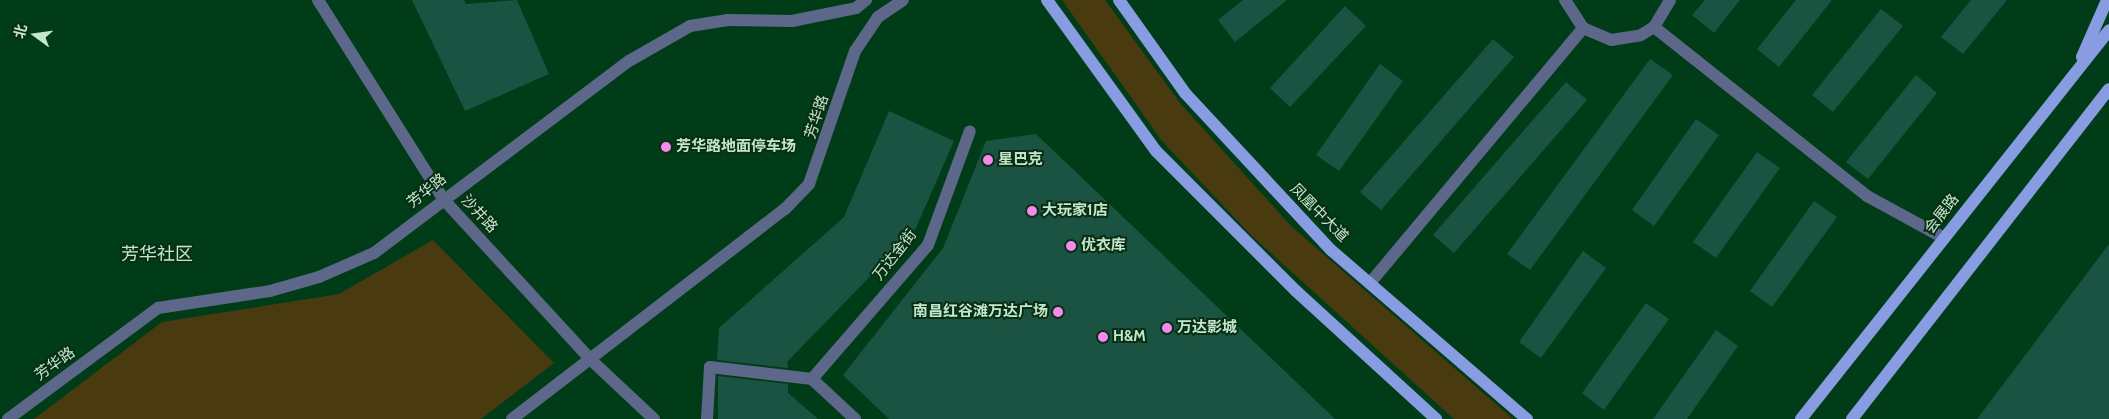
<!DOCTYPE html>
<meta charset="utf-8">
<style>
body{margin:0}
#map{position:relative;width:2109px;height:419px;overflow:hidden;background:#003c18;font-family:Cabin,"Noto Sans SC",sans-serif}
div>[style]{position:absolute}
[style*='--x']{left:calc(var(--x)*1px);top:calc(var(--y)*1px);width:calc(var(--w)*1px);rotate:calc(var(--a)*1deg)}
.green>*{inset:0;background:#493b0f}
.building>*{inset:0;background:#1b5343}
.minor>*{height:12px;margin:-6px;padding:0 6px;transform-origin:6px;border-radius:6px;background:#5c6789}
.major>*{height:12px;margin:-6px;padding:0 6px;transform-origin:6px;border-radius:6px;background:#879ce1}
.dots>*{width:14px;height:14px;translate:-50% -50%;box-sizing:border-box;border:2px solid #082f15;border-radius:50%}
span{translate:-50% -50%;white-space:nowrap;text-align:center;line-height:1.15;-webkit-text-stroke:4px #082f15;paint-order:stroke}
.street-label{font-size:15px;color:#c4e7cb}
.poi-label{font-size:15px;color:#c4e7cb;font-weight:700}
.left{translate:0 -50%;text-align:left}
.right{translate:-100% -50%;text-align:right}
.quarter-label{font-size:18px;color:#c4e7cb}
.north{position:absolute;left:10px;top:10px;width:50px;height:50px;-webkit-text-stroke:4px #082f15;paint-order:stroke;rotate:284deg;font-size:14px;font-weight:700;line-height:20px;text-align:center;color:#c4e7cb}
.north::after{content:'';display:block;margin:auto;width:18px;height:22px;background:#c4e7cb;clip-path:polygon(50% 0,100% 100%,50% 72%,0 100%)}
</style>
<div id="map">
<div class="green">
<div style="clip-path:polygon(1062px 0,1105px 0,1180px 103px,1291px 226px,1513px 419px,1454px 419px,1251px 235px,1162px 141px)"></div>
<div style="clip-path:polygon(433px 240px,554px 363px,481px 419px,34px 419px,162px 322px,339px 294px)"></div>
</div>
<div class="building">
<div style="clip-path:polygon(412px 0,464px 0,466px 4px,517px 0,549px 74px,465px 111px)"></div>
<div style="clip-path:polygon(1243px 0,1287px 0,1235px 42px,1218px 20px)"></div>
<div style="clip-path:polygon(1705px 0,1740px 0,1714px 33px,1692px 15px)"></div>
<div style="clip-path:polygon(1796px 0,1832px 0,1779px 67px,1757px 49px)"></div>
<div style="clip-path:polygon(1971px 0,2007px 0,1963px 54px,1941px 37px)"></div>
<div style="clip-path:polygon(1345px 6px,1366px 26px,1290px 107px,1270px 88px)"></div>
<div style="clip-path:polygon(1881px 9px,1903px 26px,1833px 112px,1812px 95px)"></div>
<div style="clip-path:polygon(1493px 39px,1514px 57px,1381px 210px,1360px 192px)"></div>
<div style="clip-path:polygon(1650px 59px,1673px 75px,1530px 270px,1507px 254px)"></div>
<div style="clip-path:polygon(1380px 64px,1403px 81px,1339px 171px,1316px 155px)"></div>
<div style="clip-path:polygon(1916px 75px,1937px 93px,1868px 179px,1846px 162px)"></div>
<div style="clip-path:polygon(1566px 82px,1587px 100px,1454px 253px,1433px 235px)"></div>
<div style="clip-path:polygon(889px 111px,954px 141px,915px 230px,787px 362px,788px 368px,717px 360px,719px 328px,844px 217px)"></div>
<div style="clip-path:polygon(1696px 119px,1719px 135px,1654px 226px,1632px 210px)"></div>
<div style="clip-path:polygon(1036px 134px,1335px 419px,889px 419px,843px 375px,943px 248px,986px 141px)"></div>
<div style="clip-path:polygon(1757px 152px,1780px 168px,1716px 258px,1693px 242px)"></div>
<div style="clip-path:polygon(1814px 201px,1837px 217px,1772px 307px,1750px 291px)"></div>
<div style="clip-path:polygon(2109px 244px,2109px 419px,1977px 419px)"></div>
<div style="clip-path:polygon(1583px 251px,1606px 268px,1541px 358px,1519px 342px)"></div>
<div style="clip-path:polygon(1646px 303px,1669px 319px,1604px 410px,1582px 393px)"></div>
<div style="clip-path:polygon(1716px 330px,1738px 346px,1687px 419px,1653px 419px)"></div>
<div style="clip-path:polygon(718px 376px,788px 384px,788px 393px,818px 419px,718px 419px)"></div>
</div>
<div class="minor">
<div style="--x:318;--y:0;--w:236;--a:57.8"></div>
<div style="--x:444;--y:200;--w:216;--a:47.4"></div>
<div style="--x:590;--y:359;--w:88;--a:43.2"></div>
<div style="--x:1565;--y:0;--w:33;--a:57"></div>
<div style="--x:1583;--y:28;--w:30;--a:23"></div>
<div style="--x:1611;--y:40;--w:30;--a:-9"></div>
<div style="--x:1641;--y:35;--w:15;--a:-32"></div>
<div style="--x:1654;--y:27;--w:31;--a:-59"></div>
<div style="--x:1654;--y:27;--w:272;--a:38.4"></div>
<div style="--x:1867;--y:196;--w:88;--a:28.6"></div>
<div style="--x:1370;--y:283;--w:332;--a:-50.1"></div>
<div style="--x:812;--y:379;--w:177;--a:-49.1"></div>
<div style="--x:928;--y:245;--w:121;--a:-69.8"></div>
<div style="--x:8;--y:419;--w:187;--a:-36.5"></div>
<div style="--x:158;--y:308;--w:113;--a:-8.6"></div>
<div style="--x:270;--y:291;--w:51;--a:-15.9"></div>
<div style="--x:319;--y:277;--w:60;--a:-23.6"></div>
<div style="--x:374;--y:253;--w:319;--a:-37"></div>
<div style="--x:629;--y:61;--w:70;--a:-29.8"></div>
<div style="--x:690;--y:26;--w:37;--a:-9"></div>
<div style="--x:727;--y:20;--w:65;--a:0.9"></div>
<div style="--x:792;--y:21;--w:65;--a:-11.5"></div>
<div style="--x:856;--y:8;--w:13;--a:-39"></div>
<div style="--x:512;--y:419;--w:344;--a:-37.6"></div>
<div style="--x:785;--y:209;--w:35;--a:-46"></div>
<div style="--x:809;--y:184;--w:141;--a:-70.9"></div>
<div style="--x:855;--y:51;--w:41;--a:-55.9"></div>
<div style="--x:878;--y:17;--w:30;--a:-34"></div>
<div style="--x:707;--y:419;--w:52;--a:-86.7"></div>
<div style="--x:710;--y:367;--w:103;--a:6.7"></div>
<div style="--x:812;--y:379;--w:59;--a:42.9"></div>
</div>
<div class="major">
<div style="--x:1047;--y:0;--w:186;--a:54.2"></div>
<div style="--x:1156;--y:151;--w:198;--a:45"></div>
<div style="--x:1296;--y:291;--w:190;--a:42.4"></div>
<div style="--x:1119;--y:0;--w:114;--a:54.6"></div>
<div style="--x:1185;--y:93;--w:214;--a:47.1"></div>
<div style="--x:1331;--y:250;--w:259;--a:40.8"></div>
<div style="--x:2082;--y:57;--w:62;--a:-66.3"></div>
<div style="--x:1801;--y:419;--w:496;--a:-51.6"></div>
<div style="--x:1852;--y:419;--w:418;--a:-52.1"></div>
</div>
<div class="dots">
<div style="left:666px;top:147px;background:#f788ec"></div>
<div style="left:988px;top:160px;background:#f788ec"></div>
<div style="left:1032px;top:211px;background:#f788ec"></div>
<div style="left:1071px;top:246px;background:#f788ec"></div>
<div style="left:1058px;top:312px;background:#f788ec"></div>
<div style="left:1167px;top:328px;background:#f788ec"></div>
<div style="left:1103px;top:337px;background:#f788ec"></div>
</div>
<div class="street-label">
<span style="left:817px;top:117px;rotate:-72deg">芳华路</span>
<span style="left:427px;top:191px;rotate:-38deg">芳华路</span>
<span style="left:1319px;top:213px;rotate:45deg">凤凰中大道</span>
<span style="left:479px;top:214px;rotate:47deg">沙井路</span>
<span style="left:1942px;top:214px;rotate:-52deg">会展路</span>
<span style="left:895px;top:255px;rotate:-52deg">万达金街</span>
<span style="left:55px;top:364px;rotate:-36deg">芳华路</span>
</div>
<div class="poi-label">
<span class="left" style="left:676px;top:147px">芳华路地面停车场</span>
<span class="left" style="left:998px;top:160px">星巴克</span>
<span class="left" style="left:1042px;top:211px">大玩家1店</span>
<span class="left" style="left:1081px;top:246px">优衣库</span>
<span class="right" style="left:1048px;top:312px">南昌红谷滩万达广场</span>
<span class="left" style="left:1177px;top:328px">万达影城</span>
<span class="left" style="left:1113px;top:337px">H&amp;M</span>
</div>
<div class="quarter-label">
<span style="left:157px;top:254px">芳华社区</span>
</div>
<div class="north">北</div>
</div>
